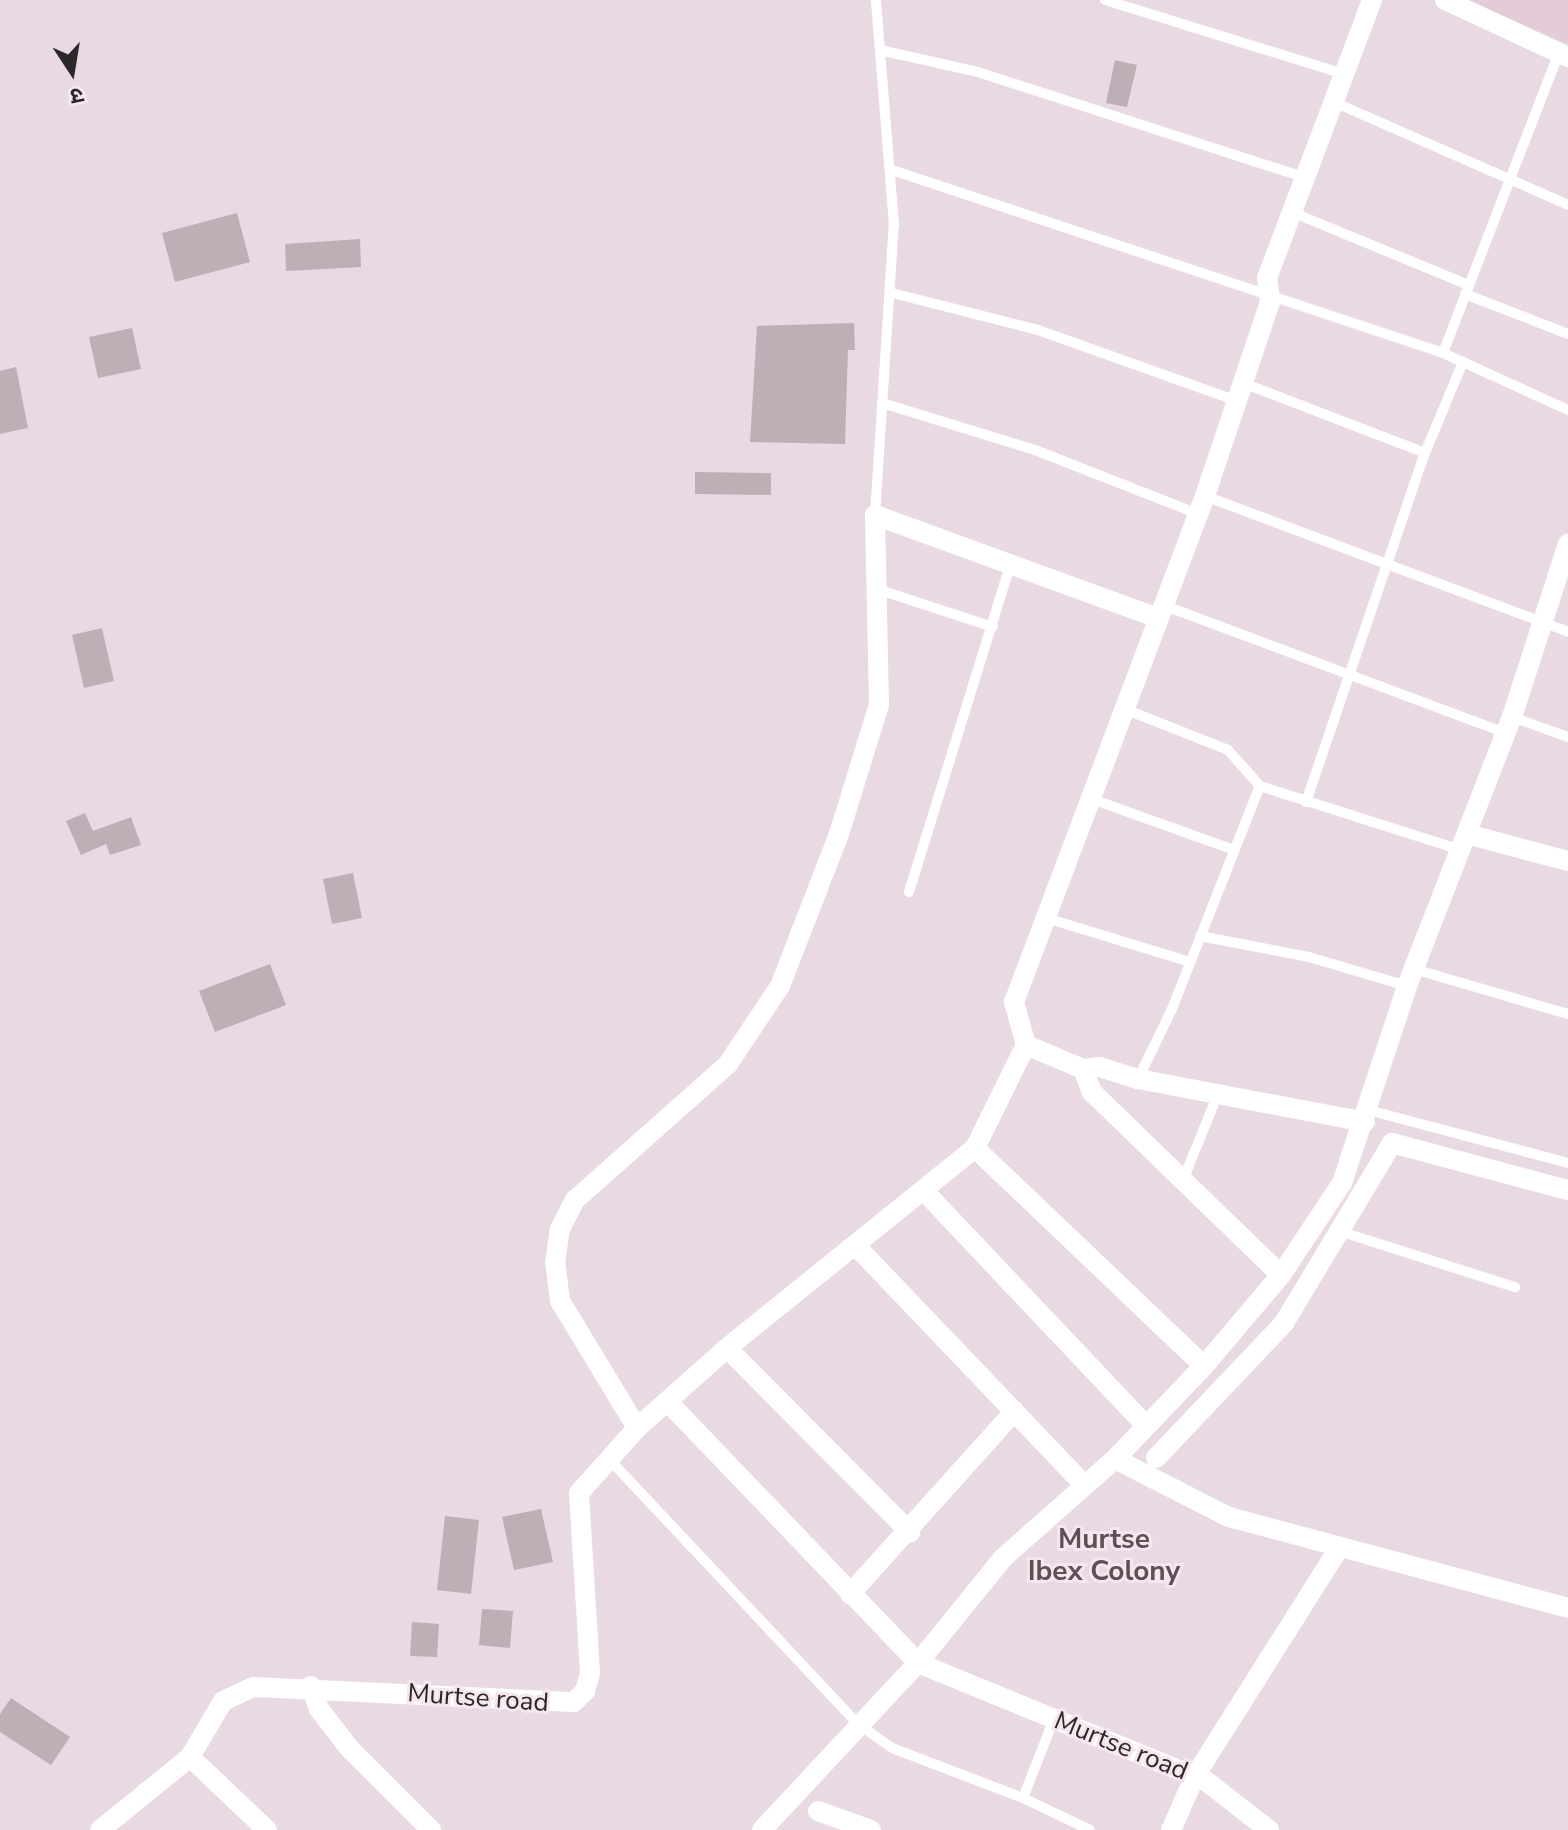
<!DOCTYPE html>
<meta charset="utf-8">
<style>
body{margin:0}
#map{position:relative;width:1568px;height:1830px;overflow:hidden;background:#e9d9e2;font-family:"Nunito Sans","Noto Sans Devanagari",sans-serif}
div>[style]{position:absolute}
[style*='--x']{left:calc(var(--x)*1px);top:calc(var(--y)*1px);width:calc(var(--w)*1px);rotate:calc(var(--a)*1deg)}
.built>*{inset:0;background:#e3ccd8}
.building>*{inset:0;background:#beafb7}
.lane>*{height:10px;margin:-5px;padding:0 5px;transform-origin:5px;border-radius:5px;background:#fff}
.street>*{height:20px;margin:-10px;padding:0 10px;transform-origin:10px;border-radius:10px;background:#fff}
span{translate:-50% -50%;white-space:nowrap;text-align:center;line-height:1.15;-webkit-text-stroke:6px #f6e7ef;paint-order:stroke}
.street-label{font-size:26px;color:#2c272a}
.neighbourhood-label{font-size:28px;color:#5d5057;font-weight:700}
.north{position:absolute;left:32px;top:32px;width:80px;height:80px;-webkit-text-stroke:6px #f6e7ef;paint-order:stroke;rotate:168deg;font-size:22px;font-weight:700;line-height:32px;text-align:center;color:#2c272a}
.north::after{content:'';display:block;margin:auto;width:28px;height:36px;background:#2c272a;clip-path:polygon(50% 0,100% 100%,50% 72%,0 100%)}
</style>
<div id="map">
<div class="built">
<div style="clip-path:polygon(1467px 0,1568px 0,1568px 44px)"></div>
</div>
<div class="building">
<div style="clip-path:polygon(1115px 60px,1137px 65px,1127px 107px,1106px 103px)"></div>
<div style="clip-path:polygon(237px 213px,250px 262px,175px 282px,162px 233px)"></div>
<div style="clip-path:polygon(360px 239px,361px 267px,286px 271px,285px 244px)"></div>
<div style="clip-path:polygon(854px 323px,855px 350px,848px 350px,845px 444px,750px 442px,757px 326px)"></div>
<div style="clip-path:polygon(132px 328px,141px 369px,98px 378px,89px 337px)"></div>
<div style="clip-path:polygon(16px 367px,28px 428px,0 434px,0 371px)"></div>
<div style="clip-path:polygon(695px 472px,771px 473px,771px 495px,695px 494px)"></div>
<div style="clip-path:polygon(102px 628px,114px 681px,84px 688px,72px 635px)"></div>
<div style="clip-path:polygon(85px 813px,93px 831px,131px 817px,141px 845px,110px 855px,106px 844px,81px 855px,66px 821px)"></div>
<div style="clip-path:polygon(353px 873px,362px 918px,332px 924px,323px 879px)"></div>
<div style="clip-path:polygon(270px 964px,286px 1005px,215px 1032px,199px 991px)"></div>
<div style="clip-path:polygon(541px 1509px,553px 1562px,514px 1570px,502px 1517px)"></div>
<div style="clip-path:polygon(445px 1516px,479px 1520px,471px 1594px,437px 1590px)"></div>
<div style="clip-path:polygon(482px 1609px,513px 1611px,510px 1648px,479px 1645px)"></div>
<div style="clip-path:polygon(412px 1622px,439px 1624px,437px 1657px,410px 1656px)"></div>
<div style="clip-path:polygon(11px 1698px,70px 1737px,51px 1765px,0 1732px,0 1714px)"></div>
</div>
<div class="lane">
<div style="--x:1105;--y:0;--w:250;--a:17.2"></div>
<div style="--x:880;--y:50;--w:100;--a:12.7"></div>
<div style="--x:978;--y:72;--w:346;--a:17.9"></div>
<div style="--x:1336;--y:103;--w:253;--a:23.7"></div>
<div style="--x:892;--y:170;--w:581;--a:18.37"></div>
<div style="--x:1443;--y:353;--w:137;--a:24.5"></div>
<div style="--x:1294;--y:213;--w:189;--a:22.4"></div>
<div style="--x:892;--y:293;--w:151;--a:14.2"></div>
<div style="--x:1038;--y:330;--w:209;--a:19.6"></div>
<div style="--x:1465;--y:294;--w:110;--a:21.2"></div>
<div style="--x:1443;--y:353;--w:322;--a:-68.9"></div>
<div style="--x:1243;--y:383;--w:195;--a:21"></div>
<div style="--x:882;--y:403;--w:160;--a:17.1"></div>
<div style="--x:1035;--y:450;--w:175;--a:21.4"></div>
<div style="--x:1205;--y:496;--w:388;--a:20.5"></div>
<div style="--x:875;--y:515;--w:291;--a:-86.3"></div>
<div style="--x:894;--y:225;--w:226;--a:-94.6"></div>
<div style="--x:877;--y:589;--w:122;--a:18.1"></div>
<div style="--x:1163;--y:605;--w:366;--a:20.5"></div>
<div style="--x:1122;--y:708;--w:114;--a:21.6"></div>
<div style="--x:1228;--y:750;--w:48;--a:48.4"></div>
<div style="--x:1260;--y:786;--w:210;--a:17.7"></div>
<div style="--x:1512;--y:717;--w:59;--a:19.7"></div>
<div style="--x:1089;--y:798;--w:154;--a:19.7"></div>
<div style="--x:1306;--y:802;--w:369;--a:-71.2"></div>
<div style="--x:1425;--y:453;--w:99;--a:-67.3"></div>
<div style="--x:909;--y:892;--w:342;--a:-72.8"></div>
<div style="--x:1043;--y:917;--w:154;--a:17"></div>
<div style="--x:1200;--y:936;--w:111;--a:10.9"></div>
<div style="--x:1309;--y:957;--w:102;--a:16.5"></div>
<div style="--x:1414;--y:969;--w:160;--a:16.3"></div>
<div style="--x:1138;--y:1079;--w:78;--a:-64.1"></div>
<div style="--x:1172;--y:1009;--w:240;--a:-68.5"></div>
<div style="--x:1368;--y:1110;--w:207;--a:14.8"></div>
<div style="--x:1183;--y:1180;--w:93;--a:-67.9"></div>
<div style="--x:1339;--y:1231;--w:185;--a:17.7"></div>
<div style="--x:609;--y:1459;--w:362;--a:46.8"></div>
<div style="--x:857;--y:1723;--w:43;--a:35.5"></div>
<div style="--x:892;--y:1748;--w:140;--a:20.9"></div>
<div style="--x:1023;--y:1798;--w:74;--a:25.5"></div>
<div style="--x:1023;--y:1798;--w:85;--a:-68.6"></div>
</div>
<div class="street">
<div style="--x:1445;--y:0;--w:136;--a:24.9"></div>
<div style="--x:1467;--y:834;--w:105;--a:15"></div>
<div style="--x:1026;--y:1045;--w:62;--a:22.8"></div>
<div style="--x:1083;--y:1069;--w:25;--a:69"></div>
<div style="--x:1092;--y:1092;--w:263;--a:44.1"></div>
<div style="--x:1083;--y:1069;--w:17;--a:-7"></div>
<div style="--x:1100;--y:1067;--w:40;--a:18"></div>
<div style="--x:1138;--y:1079;--w:231;--a:10.7"></div>
<div style="--x:975;--y:1148;--w:316;--a:43.6"></div>
<div style="--x:925;--y:1192;--w:322;--a:46.6"></div>
<div style="--x:855;--y:1245;--w:330;--a:46.3"></div>
<div style="--x:727;--y:1348;--w:260;--a:45.2"></div>
<div style="--x:667;--y:1401;--w:363;--a:46.2"></div>
<div style="--x:918;--y:1663;--w:311;--a:22.3"></div>
<div style="--x:1206;--y:1781;--w:80;--a:37.9"></div>
<div style="--x:637;--y:1428;--w:149;--a:-121.2"></div>
<div style="--x:560;--y:1301;--w:38;--a:-97"></div>
<div style="--x:555;--y:1263;--w:34;--a:-82"></div>
<div style="--x:560;--y:1229;--w:33;--a:-63"></div>
<div style="--x:575;--y:1200;--w:205;--a:-41.6"></div>
<div style="--x:728;--y:1064;--w:94;--a:-56.3"></div>
<div style="--x:780;--y:986;--w:163;--a:-68.8"></div>
<div style="--x:839;--y:834;--w:135;--a:-72.8"></div>
<div style="--x:879;--y:705;--w:190;--a:-91.2"></div>
<div style="--x:875;--y:515;--w:298;--a:20"></div>
<div style="--x:1156;--y:1458;--w:186;--a:-46.5"></div>
<div style="--x:1284;--y:1323;--w:210;--a:-59"></div>
<div style="--x:1392;--y:1143;--w:182;--a:15"></div>
<div style="--x:1115;--y:1459;--w:128;--a:27"></div>
<div style="--x:1229;--y:1517;--w:351;--a:15"></div>
<div style="--x:850;--y:1594;--w:246;--a:-48"></div>
<div style="--x:311;--y:1686;--w:24;--a:71"></div>
<div style="--x:319;--y:1709;--w:51;--a:52.2"></div>
<div style="--x:350;--y:1749;--w:115;--a:45"></div>
<div style="--x:190;--y:1757;--w:106;--a:43.5"></div>
<div style="--x:818;--y:1811;--w:56;--a:19.7"></div>
<div style="--x:100;--y:1830;--w:116;--a:-39"></div>
<div style="--x:190;--y:1757;--w:65;--a:-59.5"></div>
<div style="--x:223;--y:1701;--w:33;--a:-25"></div>
<div style="--x:253;--y:1687;--w:321;--a:2.7"></div>
<div style="--x:574;--y:1702;--w:16;--a:-45"></div>
<div style="--x:585;--y:1691;--w:19;--a:-74"></div>
<div style="--x:590;--y:1673;--w:180;--a:-93.5"></div>
<div style="--x:579;--y:1493;--w:87;--a:-48.3"></div>
<div style="--x:637;--y:1428;--w:120;--a:-41.6"></div>
<div style="--x:727;--y:1348;--w:319;--a:-38.9"></div>
<div style="--x:975;--y:1148;--w:115;--a:-63.7"></div>
<div style="--x:1026;--y:1045;--w:45;--a:-105.6"></div>
<div style="--x:1014;--y:1002;--w:541;--a:-69.32"></div>
<div style="--x:1205;--y:496;--w:205;--a:-71.5"></div>
<div style="--x:1270;--y:302;--w:24;--a:-97"></div>
<div style="--x:1267;--y:278;--w:297;--a:-69.3"></div>
<div style="--x:762;--y:1830;--w:229;--a:-47"></div>
<div style="--x:918;--y:1663;--w:135;--a:-51"></div>
<div style="--x:1003;--y:1558;--w:149;--a:-41.5"></div>
<div style="--x:1115;--y:1459;--w:129;--a:-46.3"></div>
<div style="--x:1204;--y:1366;--w:119;--a:-49.8"></div>
<div style="--x:1281;--y:1275;--w:110;--a:-56.5"></div>
<div style="--x:1342;--y:1183;--w:207;--a:-71.7"></div>
<div style="--x:1407;--y:986;--w:289;--a:-68.7"></div>
<div style="--x:1512;--y:717;--w:182;--a:-72.1"></div>
<div style="--x:1171;--y:1830;--w:59;--a:-66"></div>
<div style="--x:1195;--y:1776;--w:270;--a:-57.7"></div>
</div>
<div class="street-label">
<span style="left:478px;top:1698px;rotate:4deg">Murtse road</span>
<span style="left:1121px;top:1746px;rotate:22deg">Murtse road</span>
</div>
<div class="neighbourhood-label">
<span style="left:1104px;top:1555px">Murtse<br>Ibex Colony</span>
</div>
<div class="north">उ</div>
</div>
